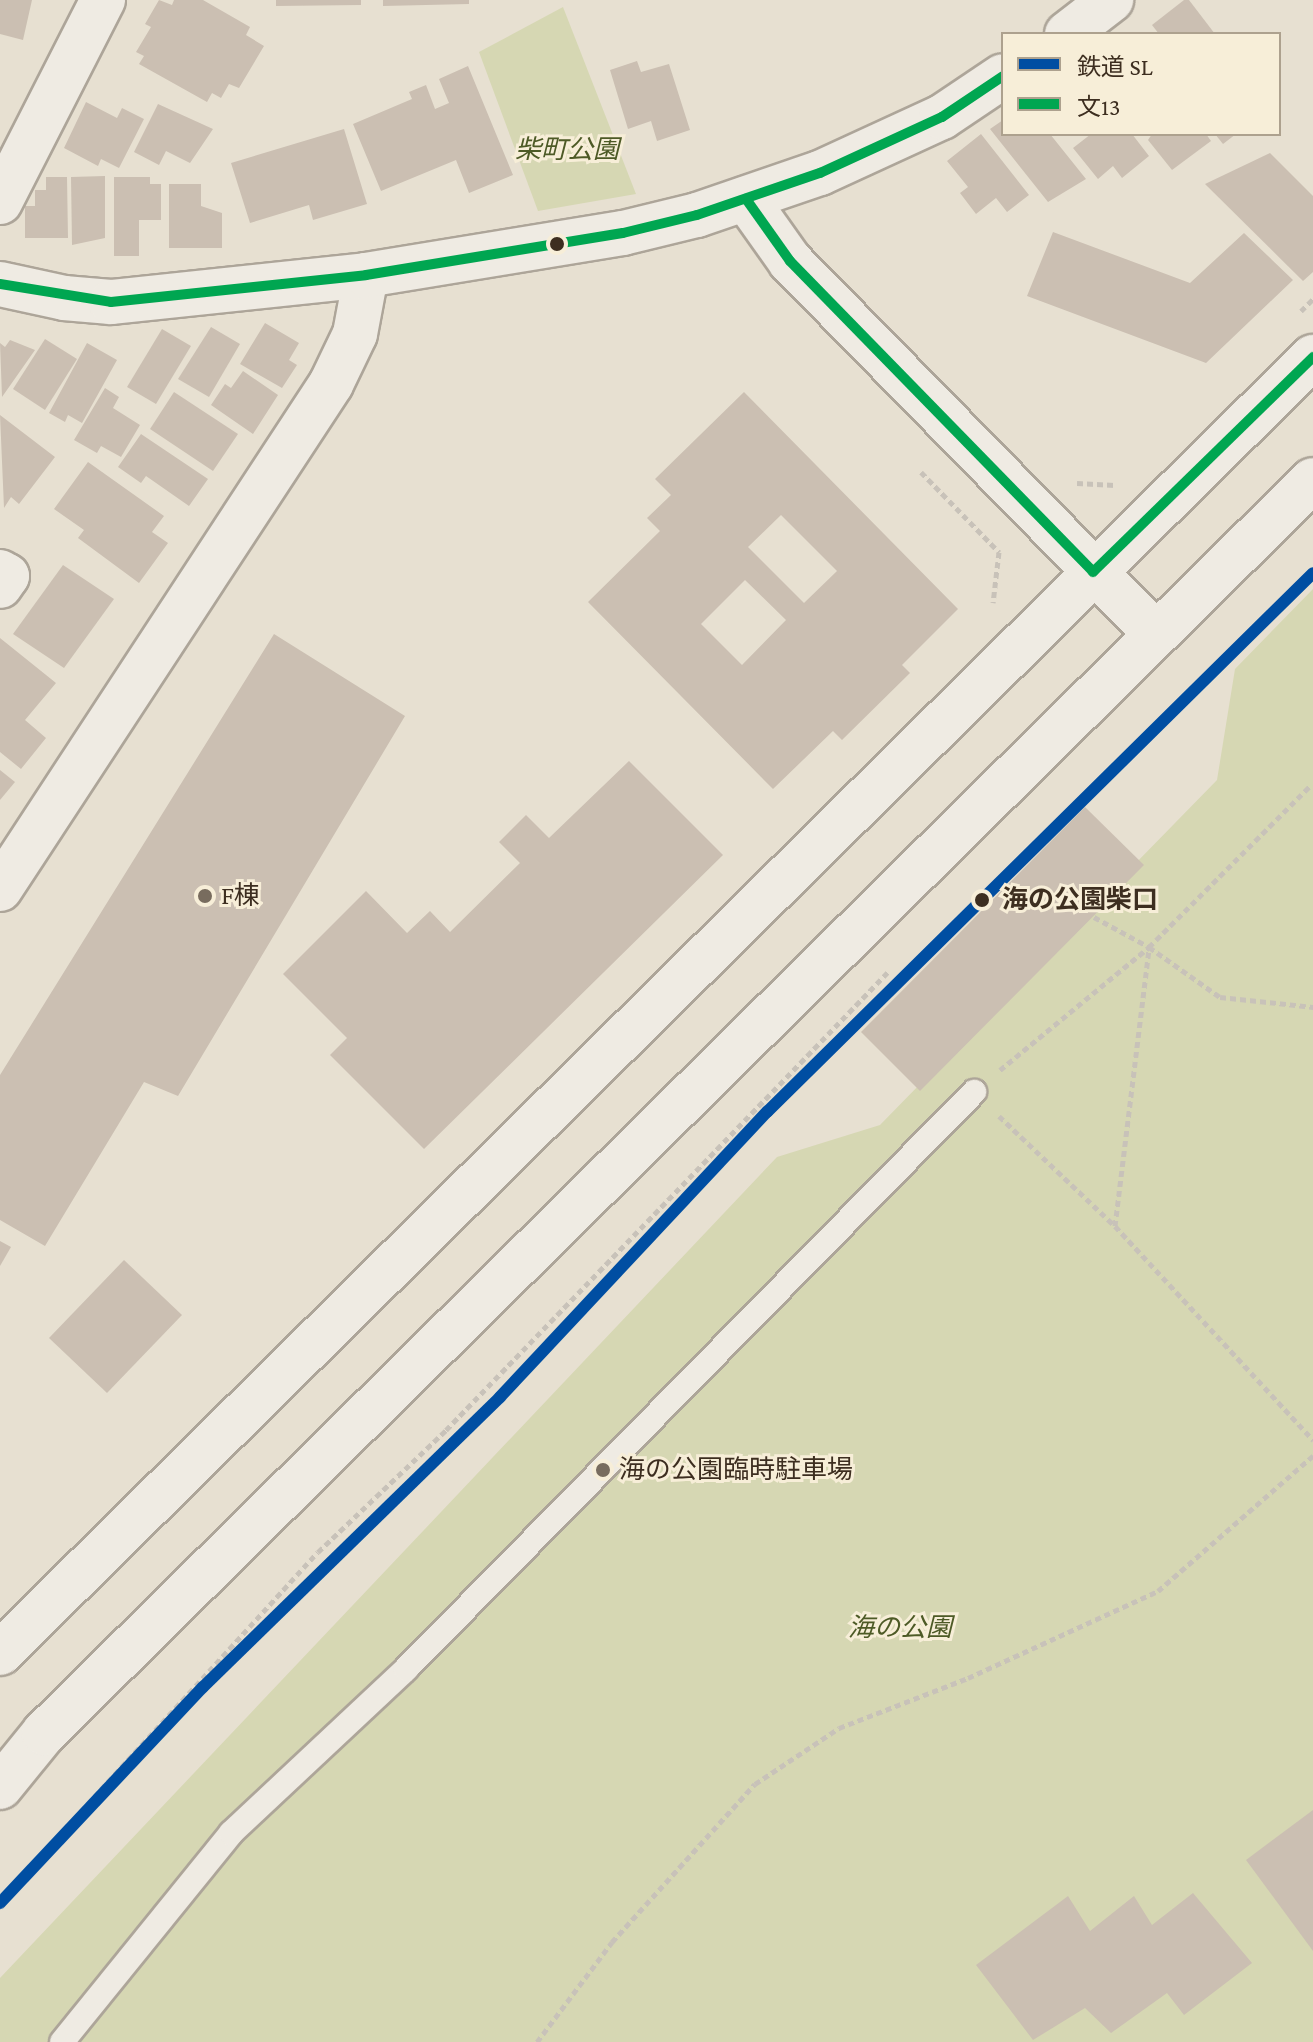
<!DOCTYPE html>
<meta charset="utf-8">
<style>
body{margin:0}
#map{position:relative;width:1313px;height:2042px;overflow:hidden;background:#e7e0d1;font-family:"Crimson Pro","Noto Sans JP",serif}
div>[style]{position:absolute}
[style*='--x']{left:calc(var(--x)*1px);top:calc(var(--y)*1px);width:calc(var(--w)*1px);rotate:calc(var(--a)*1deg)}
.green>*{inset:0;background:#d6d7b3}
.building>*{inset:0;background:#cbbfb2}
.path>*{height:5px;margin-top:-2.5px;transform-origin:0;background:repeating-linear-gradient(90deg,#c8c2b9 0 6px,transparent 0 10px)}
.roads{filter:drop-shadow(2px 0 #ada599) drop-shadow(-2px 0 #ada599) drop-shadow(0 2px #ada599) drop-shadow(0 -2px #ada599)}
.lane>*{height:24px;margin:-12px;padding:0 12px;transform-origin:12px;border-radius:12px;background:#efebe3}
.street>*{height:44px;margin:-22px;padding:0 22px;transform-origin:22px;border-radius:22px;background:#efebe3}
.secondary>*{height:44px;margin:-22px;padding:0 22px;transform-origin:22px;border-radius:22px;background:#efebe3}
.bus-1>*{height:10px;margin:-5px;padding:0 5px;transform-origin:5px;border-radius:5px;background:#00a651}
.rail-1>*{height:12px;margin:-6px;padding:0 6px;transform-origin:6px;border-radius:6px;background:#004ea2}
.dots>*{width:22px;height:22px;translate:-50% -50%;box-sizing:border-box;border:4px solid #f7eed8;border-radius:50%}
span{translate:-50% -50%;white-space:nowrap;text-align:center;line-height:1.15;-webkit-text-stroke:6px #f7eed8;paint-order:stroke}
.park-label{font-size:26px;color:#4d5a26;font-style:italic}
.poi-label{font-size:26px;color:#3d2e20}
.left{translate:0 -50%;text-align:left}
.stop-label{font-size:26px;color:#3d2e20;font-weight:700}
.legend{position:absolute;left:1001px;top:32px;width:280px;height:104px;box-sizing:border-box;background:#f7eed8;border:2px solid #ada18e;margin:0;padding:10px 14px;list-style:none;font-size:24px;color:#3d2e20}
.legend li{display:flex;align-items:center;gap:16px;height:40px}
.legend b{width:40px;border:2px solid #ada18e}
</style>
<div id="map">
<div class="green">
<div style="clip-path:polygon(563px 7px,636px 194px,538px 211px,479px 52px)"></div>
<div style="clip-path:polygon(1313px 589px,1313px 2042px,0 2042px,0 1978px,777px 1157px,880px 1125px,1217px 780px,1235px 669px)"></div>
</div>
<div class="building">
<div style="clip-path:polygon(0 0,32px 0,23px 40px,0 34px)"></div>
<div style="clip-path:polygon(159px 0,172px 5px,174px 0,203px 0,250px 27px,246px 35px,264px 46px,239px 88px,229px 84px,221px 98px,212px 93px,207px 102px,139px 64px,144px 56px,136px 52px,151px 27px,145px 24px)"></div>
<div style="clip-path:polygon(276px 0,361px 0,361px 5px,276px 6px)"></div>
<div style="clip-path:polygon(383px 0,469px 0,469px 4px,383px 6px)"></div>
<div style="clip-path:polygon(1184px 0,1189px 0,1215px 34px,1159px 34px,1152px 25px)"></div>
<div style="clip-path:polygon(637px 61px,641px 72px,669px 64px,690px 130px,657px 141px,651px 121px,628px 129px,610px 70px)"></div>
<div style="clip-path:polygon(468px 66px,513px 175px,469px 193px,456px 160px,381px 191px,353px 124px,412px 99px,409px 92px,426px 85px,435px 109px,449px 103px,439px 79px)"></div>
<div style="clip-path:polygon(86px 102px,117px 118px,122px 108px,144px 119px,119px 168px,101px 159px,98px 166px,64px 148px)"></div>
<div style="clip-path:polygon(158px 104px,213px 129px,190px 163px,166px 151px,159px 165px,134px 152px)"></div>
<div style="clip-path:polygon(1003px 120px,1003px 134px,1050px 134px,1086px 179px,1048px 202px,990px 129px)"></div>
<div style="clip-path:polygon(344px 129px,367px 204px,313px 220px,309px 205px,250px 223px,231px 163px)"></div>
<div style="clip-path:polygon(981px 134px,1029px 195px,1007px 212px,996px 198px,976px 214px,960px 193px,968px 187px,947px 161px)"></div>
<div style="clip-path:polygon(1091px 134px,1132px 134px,1149px 156px,1122px 178px,1113px 166px,1098px 179px,1073px 148px)"></div>
<div style="clip-path:polygon(1152px 134px,1206px 134px,1211px 141px,1172px 170px,1148px 140px)"></div>
<div style="clip-path:polygon(1215px 134px,1236px 134px,1223px 144px)"></div>
<div style="clip-path:polygon(1270px 153px,1313px 196px,1313px 272px,1303px 281px,1205px 184px)"></div>
<div style="clip-path:polygon(105px 176px,105px 238px,72px 245px,71px 177px)"></div>
<div style="clip-path:polygon(46px 177px,67px 177px,68px 238px,25px 238px,25px 206px,35px 206px,35px 190px,46px 190px)"></div>
<div style="clip-path:polygon(114px 177px,150px 177px,150px 184px,161px 184px,161px 220px,139px 220px,139px 256px,114px 256px)"></div>
<div style="clip-path:polygon(169px 184px,201px 184px,201px 206px,222px 213px,222px 248px,169px 248px)"></div>
<div style="clip-path:polygon(1053px 232px,1190px 283px,1244px 233px,1293px 280px,1206px 363px,1027px 296px)"></div>
<div style="clip-path:polygon(265px 323px,299px 343px,289px 360px,297px 365px,282px 388px,240px 364px)"></div>
<div style="clip-path:polygon(211px 327px,240px 344px,209px 397px,178px 379px)"></div>
<div style="clip-path:polygon(162px 329px,191px 346px,156px 404px,127px 387px)"></div>
<div style="clip-path:polygon(45px 339px,77px 359px,45px 410px,13px 389px)"></div>
<div style="clip-path:polygon(10px 340px,35px 350px,2px 397px,0 343px,5px 347px)"></div>
<div style="clip-path:polygon(87px 343px,117px 360px,82px 423px,68px 415px,65px 422px,49px 413px)"></div>
<div style="clip-path:polygon(243px 371px,278px 395px,253px 434px,211px 405px,225px 384px,231px 388px)"></div>
<div style="clip-path:polygon(105px 388px,119px 397px,113px 408px,140px 425px,121px 457px,101px 446px,97px 453px,74px 440px)"></div>
<div style="clip-path:polygon(174px 392px,238px 434px,213px 471px,150px 429px)"></div>
<div style="clip-path:polygon(evenodd,744px 392px,958px 609px,902px 665px,910px 673px,842px 740px,833px 731px,773px 789px,588px 602px,660px 531px,647px 518px,671px 495px,655px 479px,744px 392px,781px 515px,837px 571px,804px 603px,748px 547px,781px 515px,744px 392px,745px 580px,786px 620px,742px 665px,701px 624px,745px 580px)"></div>
<div style="clip-path:polygon(0 415px,55px 457px,19px 504px,11px 497px,4px 508px)"></div>
<div style="clip-path:polygon(141px 434px,208px 479px,189px 506px,146px 476px,141px 483px,118px 467px)"></div>
<div style="clip-path:polygon(88px 462px,164px 516px,152px 532px,168px 543px,139px 583px,78px 538px,84px 530px,54px 509px)"></div>
<div style="clip-path:polygon(63px 565px,114px 599px,64px 668px,13px 634px)"></div>
<div style="clip-path:polygon(274px 634px,405px 716px,178px 1096px,144px 1082px,45px 1246px,0 1220px,0 1075px)"></div>
<div style="clip-path:polygon(0 638px,56px 683px,25px 720px,46px 738px,21px 769px,0 752px)"></div>
<div style="clip-path:polygon(629px 761px,723px 855px,424px 1149px,330px 1055px,347px 1038px,283px 974px,366px 891px,407px 933px,430px 911px,450px 932px,520px 863px,499px 842px,526px 815px,549px 838px)"></div>
<div style="clip-path:polygon(0 770px,15px 782px,0 800px)"></div>
<div style="clip-path:polygon(1085px 807px,1144px 865px,920px 1091px,861px 1032px)"></div>
<div style="clip-path:polygon(0 1241px,11px 1247px,0 1266px)"></div>
<div style="clip-path:polygon(124px 1260px,182px 1315px,107px 1393px,49px 1338px)"></div>
<div style="clip-path:polygon(1313px 1810px,1313px 1951px,1246px 1860px)"></div>
<div style="clip-path:polygon(1193px 1893px,1252px 1963px,1184px 2015px,1167px 1993px,1111px 2033px,1085px 2008px,1033px 2040px,976px 1965px,1068px 1896px,1090px 1931px,1134px 1896px,1152px 1925px)"></div>
</div>
<div class="path">
<div style="--x:1301;--y:311;--w:17;--a:-45"></div>
<div style="--x:921;--y:472;--w:112;--a:45.7"></div>
<div style="--x:999;--y:552;--w:51;--a:96.7"></div>
<div style="--x:1077;--y:483;--w:38;--a:3"></div>
<div style="--x:1094;--y:917;--w:63;--a:28.6"></div>
<div style="--x:1149;--y:947;--w:87;--a:35.2"></div>
<div style="--x:1220;--y:997;--w:94;--a:6.1"></div>
<div style="--x:1000;--y:1070;--w:193;--a:-39.5"></div>
<div style="--x:1149;--y:947;--w:228;--a:-45"></div>
<div style="--x:999;--y:1116;--w:160;--a:43.5"></div>
<div style="--x:1115;--y:1226;--w:292;--a:47.2"></div>
<div style="--x:1115;--y:1226;--w:280;--a:-83"></div>
<div style="--x:0;--y:1900;--w:471;--a:-47.6"></div>
<div style="--x:318;--y:1552;--w:177;--a:-43.6"></div>
<div style="--x:446;--y:1430;--w:636;--a:-46.02"></div>
<div style="--x:537;--y:2042;--w:125;--a:-53.1"></div>
<div style="--x:612;--y:1942;--w:213;--a:-47.9"></div>
<div style="--x:755;--y:1784;--w:101;--a:-33.7"></div>
<div style="--x:839;--y:1728;--w:138;--a:-21.2"></div>
<div style="--x:968;--y:1678;--w:209;--a:-24.6"></div>
<div style="--x:1158;--y:1591;--w:206;--a:-41.1"></div>
</div>
<div class="roads">
<div class="lane">
<div style="--x:62;--y:2042;--w:269;--a:-51"></div>
<div style="--x:231;--y:1833;--w:240;--a:-43.1"></div>
<div style="--x:406;--y:1669;--w:810;--a:-45.45"></div>
</div>
<div class="street">
<div style="--x:0;--y:202;--w:227;--a:-63"></div>
<div style="--x:0;--y:572;--w:8;--a:30"></div>
<div style="--x:7;--y:576;--w:12;--a:125"></div>
<div style="--x:0;--y:889;--w:604;--a:-56.76"></div>
<div style="--x:331;--y:384;--w:55;--a:-64.4"></div>
<div style="--x:355;--y:334;--w:60;--a:-79.4"></div>
</div>
<div class="secondary">
<div style="--x:1067;--y:34;--w:56;--a:-37.7"></div>
<div style="--x:746;--y:199;--w:76;--a:54.6"></div>
<div style="--x:790;--y:261;--w:523;--a:45.54"></div>
<div style="--x:0;--y:284;--w:66;--a:12.3"></div>
<div style="--x:64;--y:298;--w:47;--a:4.9"></div>
<div style="--x:111;--y:302;--w:256;--a:-6"></div>
<div style="--x:366;--y:275;--w:260;--a:-9.3"></div>
<div style="--x:623;--y:233;--w:76;--a:-13.7"></div>
<div style="--x:697;--y:215;--w:130;--a:-18.9"></div>
<div style="--x:820;--y:173;--w:134;--a:-24.7"></div>
<div style="--x:942;--y:117;--w:73;--a:-33.9"></div>
<div style="--x:0;--y:1653;--w:1845;--a:-44.63"></div>
<div style="--x:0;--y:1787;--w:70;--a:-50.8"></div>
<div style="--x:44;--y:1733;--w:1783;--a:-44.64"></div>
</div>
</div>
<div class="bus-1">
<div style="--x:746;--y:199;--w:76;--a:54.6"></div>
<div style="--x:790;--y:261;--w:434;--a:45.7"></div>
<div style="--x:1093;--y:572;--w:308;--a:-44.3"></div>
<div style="--x:0;--y:284;--w:112;--a:9.2"></div>
<div style="--x:111;--y:302;--w:256;--a:-6"></div>
<div style="--x:366;--y:275;--w:260;--a:-9.3"></div>
<div style="--x:623;--y:233;--w:76;--a:-13.7"></div>
<div style="--x:697;--y:215;--w:130;--a:-18.9"></div>
<div style="--x:820;--y:173;--w:134;--a:-24.7"></div>
<div style="--x:942;--y:117;--w:73;--a:-33.9"></div>
</div>
<div class="rail-1">
<div style="--x:0;--y:1903;--w:296;--a:-46.8"></div>
<div style="--x:203;--y:1687;--w:415;--a:-44.3"></div>
<div style="--x:500;--y:1397;--w:391;--a:-46.9"></div>
<div style="--x:767;--y:1112;--w:767;--a:-44.63"></div>
</div>
<div class="dots">
<div style="left:557px;top:244px;background:#3d2e20"></div>
<div style="left:205px;top:896px;background:#786c5e"></div>
<div style="left:982px;top:900px;background:#3d2e20"></div>
<div style="left:603px;top:1470px;background:#786c5e"></div>
</div>
<div class="park-label">
<span style="left:567px;top:150px">柴町公園</span>
<span style="left:900px;top:1628px">海の公園</span>
</div>
<div class="poi-label">
<span class="left" style="left:221px;top:896px">F棟</span>
<span class="left" style="left:619px;top:1470px">海の公園臨時駐車場</span>
</div>
<div class="stop-label">
<span class="left" style="left:1002px;top:900px">海の公園柴口</span>
</div>
<ul class="legend">
<li><b style="height:10px;background:#004ea2"></b>鉄道 SL</li>
<li><b style="height:10px;background:#00a651"></b>文13</li>
</ul>
</div>
